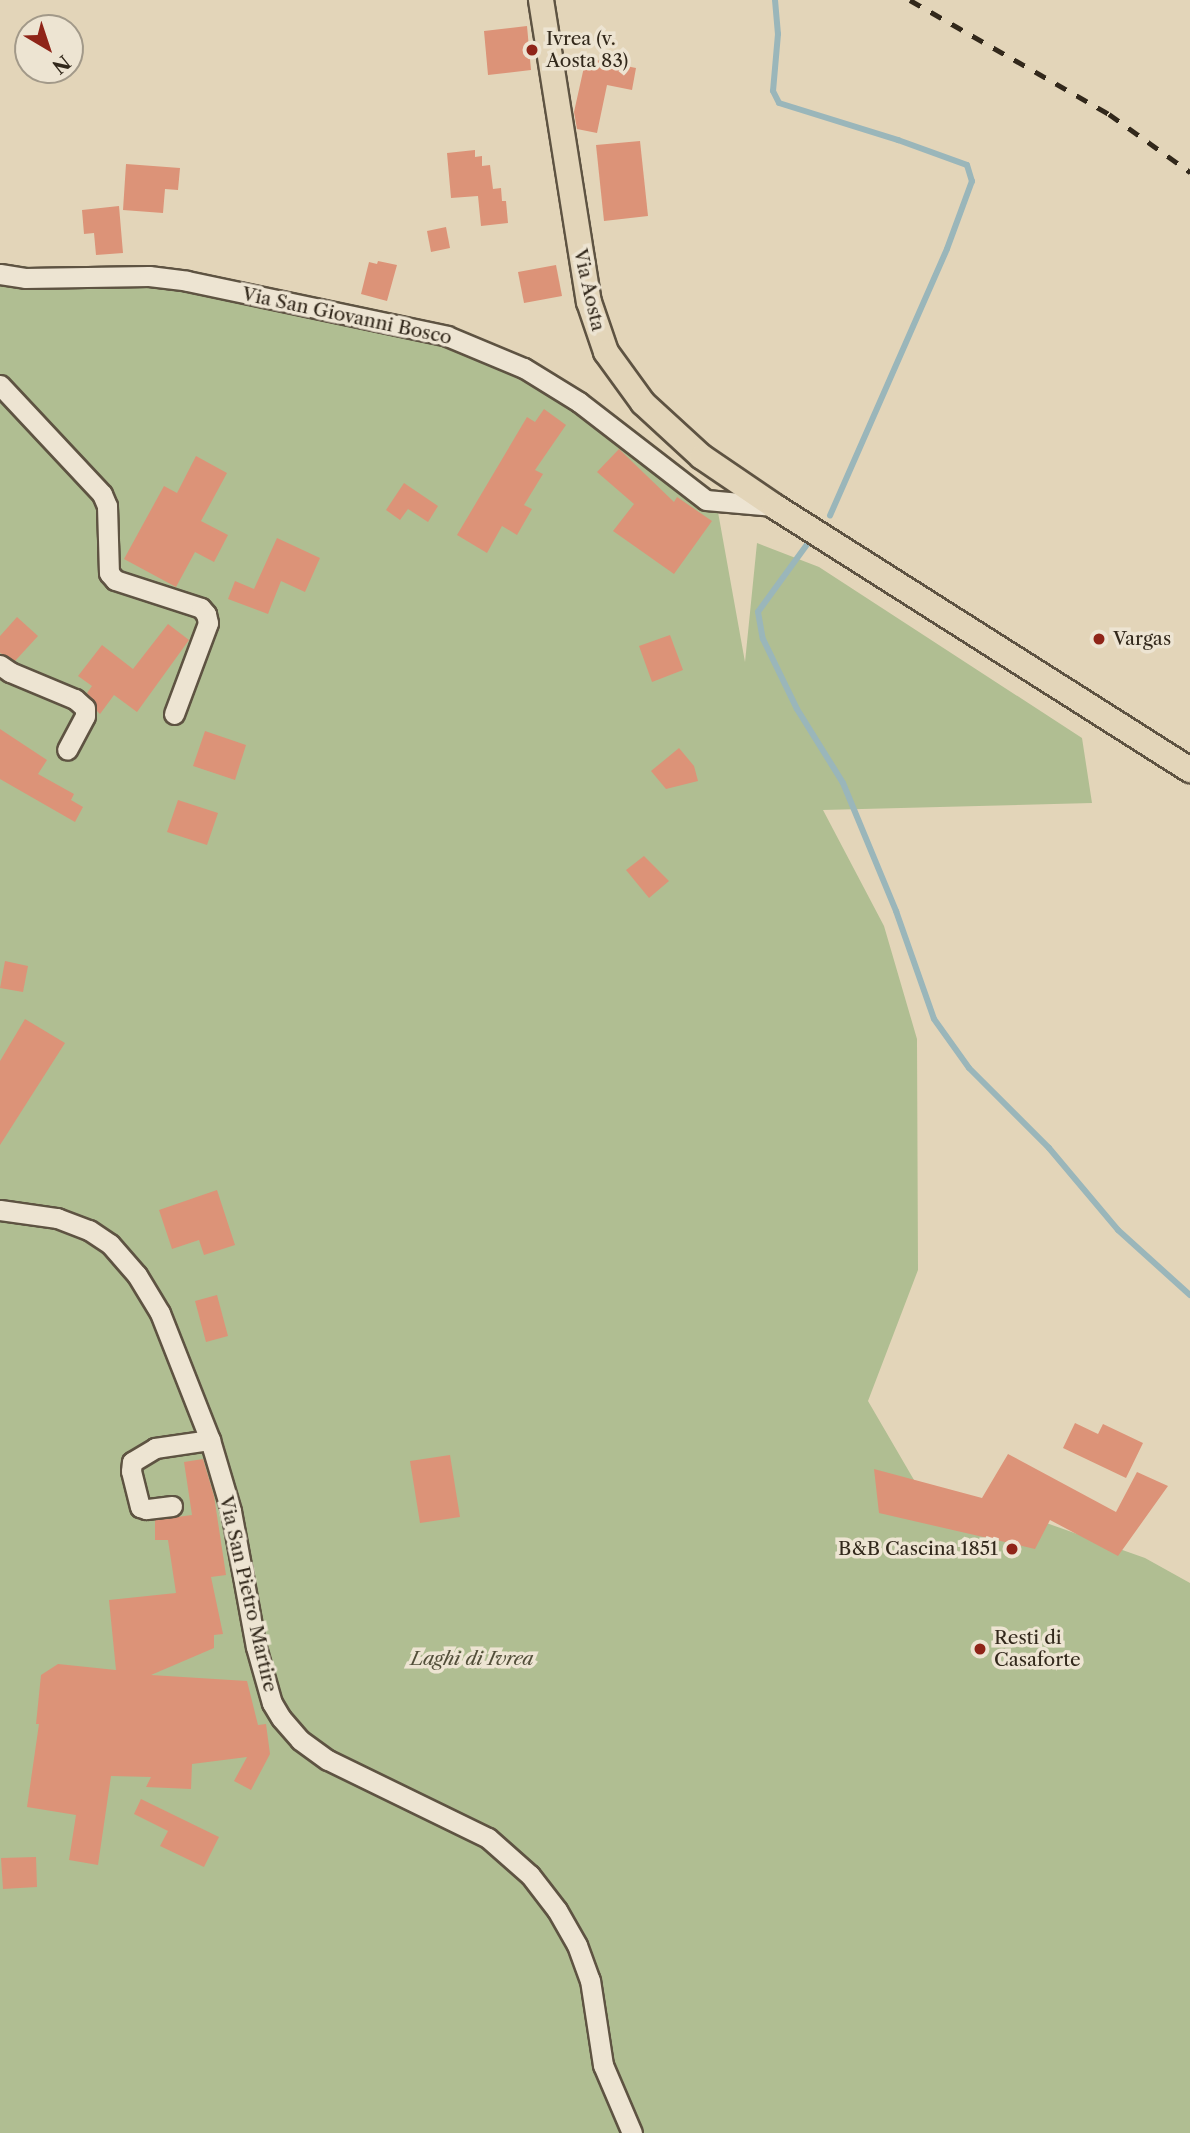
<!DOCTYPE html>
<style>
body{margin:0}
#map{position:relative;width:1190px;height:2133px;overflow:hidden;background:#e3d5b9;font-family:"Libre Caslon Text",serif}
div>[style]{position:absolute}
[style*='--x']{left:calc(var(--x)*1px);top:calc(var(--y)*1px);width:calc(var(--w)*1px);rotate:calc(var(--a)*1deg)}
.green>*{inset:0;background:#b0be92}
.stream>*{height:6px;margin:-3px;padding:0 3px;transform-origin:3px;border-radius:3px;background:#9ab6ba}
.building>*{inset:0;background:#dc9378}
.roads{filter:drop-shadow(2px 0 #5e5342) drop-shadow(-2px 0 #5e5342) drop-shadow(0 2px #5e5342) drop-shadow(0 -2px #5e5342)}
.minor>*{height:19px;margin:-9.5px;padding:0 9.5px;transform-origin:9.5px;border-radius:9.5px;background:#ede4d2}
.major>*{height:24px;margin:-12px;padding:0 12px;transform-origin:12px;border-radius:12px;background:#e3d5b9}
.rail>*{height:5px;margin-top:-2.5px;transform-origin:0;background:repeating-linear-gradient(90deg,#32281b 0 12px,transparent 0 24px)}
.dots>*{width:19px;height:19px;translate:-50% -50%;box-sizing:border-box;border:4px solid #ede4d2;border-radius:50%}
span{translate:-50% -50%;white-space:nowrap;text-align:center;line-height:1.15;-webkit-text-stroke:7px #ede4d2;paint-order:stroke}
.poi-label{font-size:19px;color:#32281b}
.left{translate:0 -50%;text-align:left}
.right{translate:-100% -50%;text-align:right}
.street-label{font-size:19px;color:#32281b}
.park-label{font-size:19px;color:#524e39;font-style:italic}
.north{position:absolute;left:14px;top:14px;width:70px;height:70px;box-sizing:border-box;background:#ede4d2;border:2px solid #a29989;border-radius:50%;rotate:141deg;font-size:19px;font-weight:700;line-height:28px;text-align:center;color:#32281b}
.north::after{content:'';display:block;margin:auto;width:24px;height:32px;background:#8f2418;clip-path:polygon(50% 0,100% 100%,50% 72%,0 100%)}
</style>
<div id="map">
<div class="green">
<div style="clip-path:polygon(0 263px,362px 312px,465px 332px,614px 420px,718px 512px,745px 662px,757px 543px,819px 567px,1082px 738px,1092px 803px,823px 810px,884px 926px,917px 1039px,918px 1270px,868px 1401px,921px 1492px,1021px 1514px,1145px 1558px,1190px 1583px,1190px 2133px,0 2133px)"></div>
</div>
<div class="stream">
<div style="--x:775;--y:0;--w:34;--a:85"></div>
<div style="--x:778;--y:34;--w:57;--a:95"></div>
<div style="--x:773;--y:91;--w:13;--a:63"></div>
<div style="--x:779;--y:103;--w:125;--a:17.3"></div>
<div style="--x:898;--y:140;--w:73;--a:19.9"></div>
<div style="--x:967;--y:165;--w:17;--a:73"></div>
<div style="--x:972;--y:181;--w:72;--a:110.2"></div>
<div style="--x:947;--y:249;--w:291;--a:113.7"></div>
<div style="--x:811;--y:539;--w:90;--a:126"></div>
<div style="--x:758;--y:612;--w:27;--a:80"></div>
<div style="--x:763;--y:639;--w:78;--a:64.1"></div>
<div style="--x:797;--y:709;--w:87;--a:58.1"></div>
<div style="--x:843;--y:783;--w:139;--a:67.5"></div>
<div style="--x:896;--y:911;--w:114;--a:70.6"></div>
<div style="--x:934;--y:1019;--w:60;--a:54.5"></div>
<div style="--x:969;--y:1068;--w:113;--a:45"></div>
<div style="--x:1049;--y:1148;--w:107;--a:49.9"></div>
<div style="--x:1118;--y:1230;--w:97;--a:42.1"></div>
</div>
<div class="building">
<div style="clip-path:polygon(527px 26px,531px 70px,488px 75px,484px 31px)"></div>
<div style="clip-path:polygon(586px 58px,636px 68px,632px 90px,607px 85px,597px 133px,577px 129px,574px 112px)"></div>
<div style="clip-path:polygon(640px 141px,648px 216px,604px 221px,596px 145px)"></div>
<div style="clip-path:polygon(475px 150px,475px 157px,482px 156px,482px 166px,490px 165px,493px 189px,501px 188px,502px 201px,506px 201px,508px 223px,481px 226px,478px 196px,451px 198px,447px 153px)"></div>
<div style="clip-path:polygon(126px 164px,180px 168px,178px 190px,165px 189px,163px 213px,123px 210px)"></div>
<div style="clip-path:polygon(119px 206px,123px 253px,96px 255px,94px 233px,84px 234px,82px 210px)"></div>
<div style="clip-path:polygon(446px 227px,450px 248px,431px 252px,427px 231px)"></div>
<div style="clip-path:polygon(378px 261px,397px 265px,387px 301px,361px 294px,369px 262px,377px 264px)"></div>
<div style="clip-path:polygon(556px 265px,562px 296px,524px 303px,518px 272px)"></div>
<div style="clip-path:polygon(544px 409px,566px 425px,535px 470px,543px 474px,524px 505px,532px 509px,517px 535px,502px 526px,487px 553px,457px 535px,527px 417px,535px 422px)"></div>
<div style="clip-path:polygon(619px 449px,674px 502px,677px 497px,712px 521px,674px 574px,613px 531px,634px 504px,597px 472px)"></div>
<div style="clip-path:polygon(196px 456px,227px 473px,201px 521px,228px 535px,214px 562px,195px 552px,176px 587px,124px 559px,164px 486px,177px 493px)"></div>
<div style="clip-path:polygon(404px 483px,438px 506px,428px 522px,408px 509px,400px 520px,386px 510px)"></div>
<div style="clip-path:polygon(277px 538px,320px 558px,305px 592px,281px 581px,268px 614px,228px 599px,235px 581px,254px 589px)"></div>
<div style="clip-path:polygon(17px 617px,38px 636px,15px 661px,0 653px,0 636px)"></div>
<div style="clip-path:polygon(168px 624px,189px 640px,137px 712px,114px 695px,100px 714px,97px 711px,96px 703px,87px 693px,92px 686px,78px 676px,102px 645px,133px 669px)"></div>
<div style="clip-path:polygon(670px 635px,683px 670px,652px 682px,639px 646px)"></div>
<div style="clip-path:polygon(0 729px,47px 760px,38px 774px,74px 794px,71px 800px,83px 807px,75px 822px,0 779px)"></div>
<div style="clip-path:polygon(205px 731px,246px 745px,235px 780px,193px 766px)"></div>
<div style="clip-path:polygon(679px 748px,694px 766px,698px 781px,666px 789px,651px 771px)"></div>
<div style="clip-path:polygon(178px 800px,218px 813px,207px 845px,167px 832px)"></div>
<div style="clip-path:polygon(644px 856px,669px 881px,649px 898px,626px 870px)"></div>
<div style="clip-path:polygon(5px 961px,28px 966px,23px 992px,0 988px)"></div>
<div style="clip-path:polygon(25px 1019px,65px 1043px,0 1145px,0 1061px)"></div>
<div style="clip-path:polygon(217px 1190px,235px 1245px,204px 1255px,199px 1240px,172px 1249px,159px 1210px)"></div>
<div style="clip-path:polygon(217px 1295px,228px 1336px,206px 1342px,195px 1301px)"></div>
<div style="clip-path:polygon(1075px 1423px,1098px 1434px,1103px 1424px,1143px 1443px,1126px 1478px,1063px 1448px)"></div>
<div style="clip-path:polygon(1008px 1454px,1116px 1512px,1137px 1472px,1168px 1486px,1118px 1556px,1050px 1520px,1035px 1549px,879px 1513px,874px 1469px,982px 1498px)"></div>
<div style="clip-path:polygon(450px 1455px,460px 1517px,420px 1523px,410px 1461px)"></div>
<div style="clip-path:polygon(203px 1459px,214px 1496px,226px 1575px,211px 1577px,223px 1634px,214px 1635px,214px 1648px,151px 1675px,247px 1681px,258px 1725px,266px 1724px,270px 1754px,251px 1790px,234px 1781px,247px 1757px,192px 1764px,191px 1789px,146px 1787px,151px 1777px,111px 1776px,98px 1865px,69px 1860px,76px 1815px,27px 1807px,39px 1724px,36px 1724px,41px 1675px,58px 1664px,116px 1670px,109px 1600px,176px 1593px,168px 1540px,155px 1540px,155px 1520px,192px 1515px,184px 1462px)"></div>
<div style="clip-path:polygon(141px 1799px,219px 1837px,204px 1867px,160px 1846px,168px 1831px,134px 1814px)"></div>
<div style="clip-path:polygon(36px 1857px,37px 1887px,3px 1889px,1px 1858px)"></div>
</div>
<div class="roads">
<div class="minor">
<div style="--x:0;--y:274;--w:25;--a:9"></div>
<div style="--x:25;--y:278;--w:124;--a:-0.9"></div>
<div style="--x:149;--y:276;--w:38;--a:7"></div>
<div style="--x:187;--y:281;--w:266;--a:11.9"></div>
<div style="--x:447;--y:336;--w:83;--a:22.6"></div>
<div style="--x:524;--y:368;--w:65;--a:31.7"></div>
<div style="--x:579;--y:402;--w:160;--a:37.7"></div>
<div style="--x:706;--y:500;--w:68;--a:5"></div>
<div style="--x:0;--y:385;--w:149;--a:46.9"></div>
<div style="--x:102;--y:494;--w:13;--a:67"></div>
<div style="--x:107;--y:506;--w:67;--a:88.3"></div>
<div style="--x:109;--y:573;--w:9;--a:49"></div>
<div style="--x:115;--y:580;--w:90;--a:18"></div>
<div style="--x:201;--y:608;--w:8;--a:50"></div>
<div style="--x:206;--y:614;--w:9;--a:77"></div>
<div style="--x:208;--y:623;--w:97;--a:110.5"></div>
<div style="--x:0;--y:665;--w:12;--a:35"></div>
<div style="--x:10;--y:672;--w:70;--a:22.6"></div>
<div style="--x:75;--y:699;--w:13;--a:42"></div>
<div style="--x:85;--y:708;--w:8;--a:90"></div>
<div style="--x:85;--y:716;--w:38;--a:118"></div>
<div style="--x:0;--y:1210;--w:58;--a:8"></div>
<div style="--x:57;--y:1218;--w:34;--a:21"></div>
<div style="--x:89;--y:1230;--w:25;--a:34"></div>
<div style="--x:110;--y:1244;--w:41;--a:48.9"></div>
<div style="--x:137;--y:1275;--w:44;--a:58.8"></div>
<div style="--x:160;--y:1313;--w:136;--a:68.5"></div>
<div style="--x:210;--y:1440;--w:74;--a:73.5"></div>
<div style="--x:231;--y:1511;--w:138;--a:79.6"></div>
<div style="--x:256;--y:1647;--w:58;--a:74.1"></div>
<div style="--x:272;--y:1703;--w:17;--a:59"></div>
<div style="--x:281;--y:1718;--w:29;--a:49"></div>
<div style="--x:300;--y:1740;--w:34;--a:36"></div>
<div style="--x:328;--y:1760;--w:178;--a:26"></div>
<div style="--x:488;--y:1838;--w:56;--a:41.4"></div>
<div style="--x:530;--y:1875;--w:44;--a:52.4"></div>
<div style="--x:557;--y:1910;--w:40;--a:60.3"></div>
<div style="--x:577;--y:1945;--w:37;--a:70"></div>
<div style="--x:590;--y:1980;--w:86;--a:81.3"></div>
<div style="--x:603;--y:2065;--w:74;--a:66.9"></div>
<div style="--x:172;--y:1506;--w:26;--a:173"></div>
<div style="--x:146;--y:1509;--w:6;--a:-162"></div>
<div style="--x:140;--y:1507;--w:37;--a:-104"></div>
<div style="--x:131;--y:1471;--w:9;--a:-84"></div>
<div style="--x:132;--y:1462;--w:27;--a:-31"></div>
<div style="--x:155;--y:1448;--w:56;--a:-8.3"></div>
</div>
<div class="major">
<div style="--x:541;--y:0;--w:306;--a:81"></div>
<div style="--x:589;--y:302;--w:53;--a:71.2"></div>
<div style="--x:606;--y:352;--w:63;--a:54"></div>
<div style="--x:643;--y:403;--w:80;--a:42.5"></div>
<div style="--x:702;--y:457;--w:87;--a:34.2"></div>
<div style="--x:774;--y:506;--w:493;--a:32.4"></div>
</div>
</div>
<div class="rail">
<div style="--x:910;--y:0;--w:229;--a:29.8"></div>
<div style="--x:1109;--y:114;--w:100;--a:35.6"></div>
</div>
<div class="dots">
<div style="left:532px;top:50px;background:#8f2418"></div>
<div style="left:1099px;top:639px;background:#8f2418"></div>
<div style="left:1012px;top:1549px;background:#8f2418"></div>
<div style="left:980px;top:1649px;background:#8f2418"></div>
</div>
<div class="poi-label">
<span class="left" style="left:546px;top:50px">Ivrea (v.<br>Aosta 83)</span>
<span class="left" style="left:1113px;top:639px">Vargas</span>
<span class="right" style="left:998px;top:1549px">B&amp;B Cascina 1851</span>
<span class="left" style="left:994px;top:1649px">Resti di<br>Casaforte</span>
</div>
<div class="street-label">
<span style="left:589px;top:290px;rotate:77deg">Via Aosta</span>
<span style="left:347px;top:316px;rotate:12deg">Via San Giovanni Bosco</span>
<span style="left:248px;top:1594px;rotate:77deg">Via San Pietro Martire</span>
</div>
<div class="park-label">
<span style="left:472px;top:1659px">Laghi di Ivrea</span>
</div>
<div class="north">N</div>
</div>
